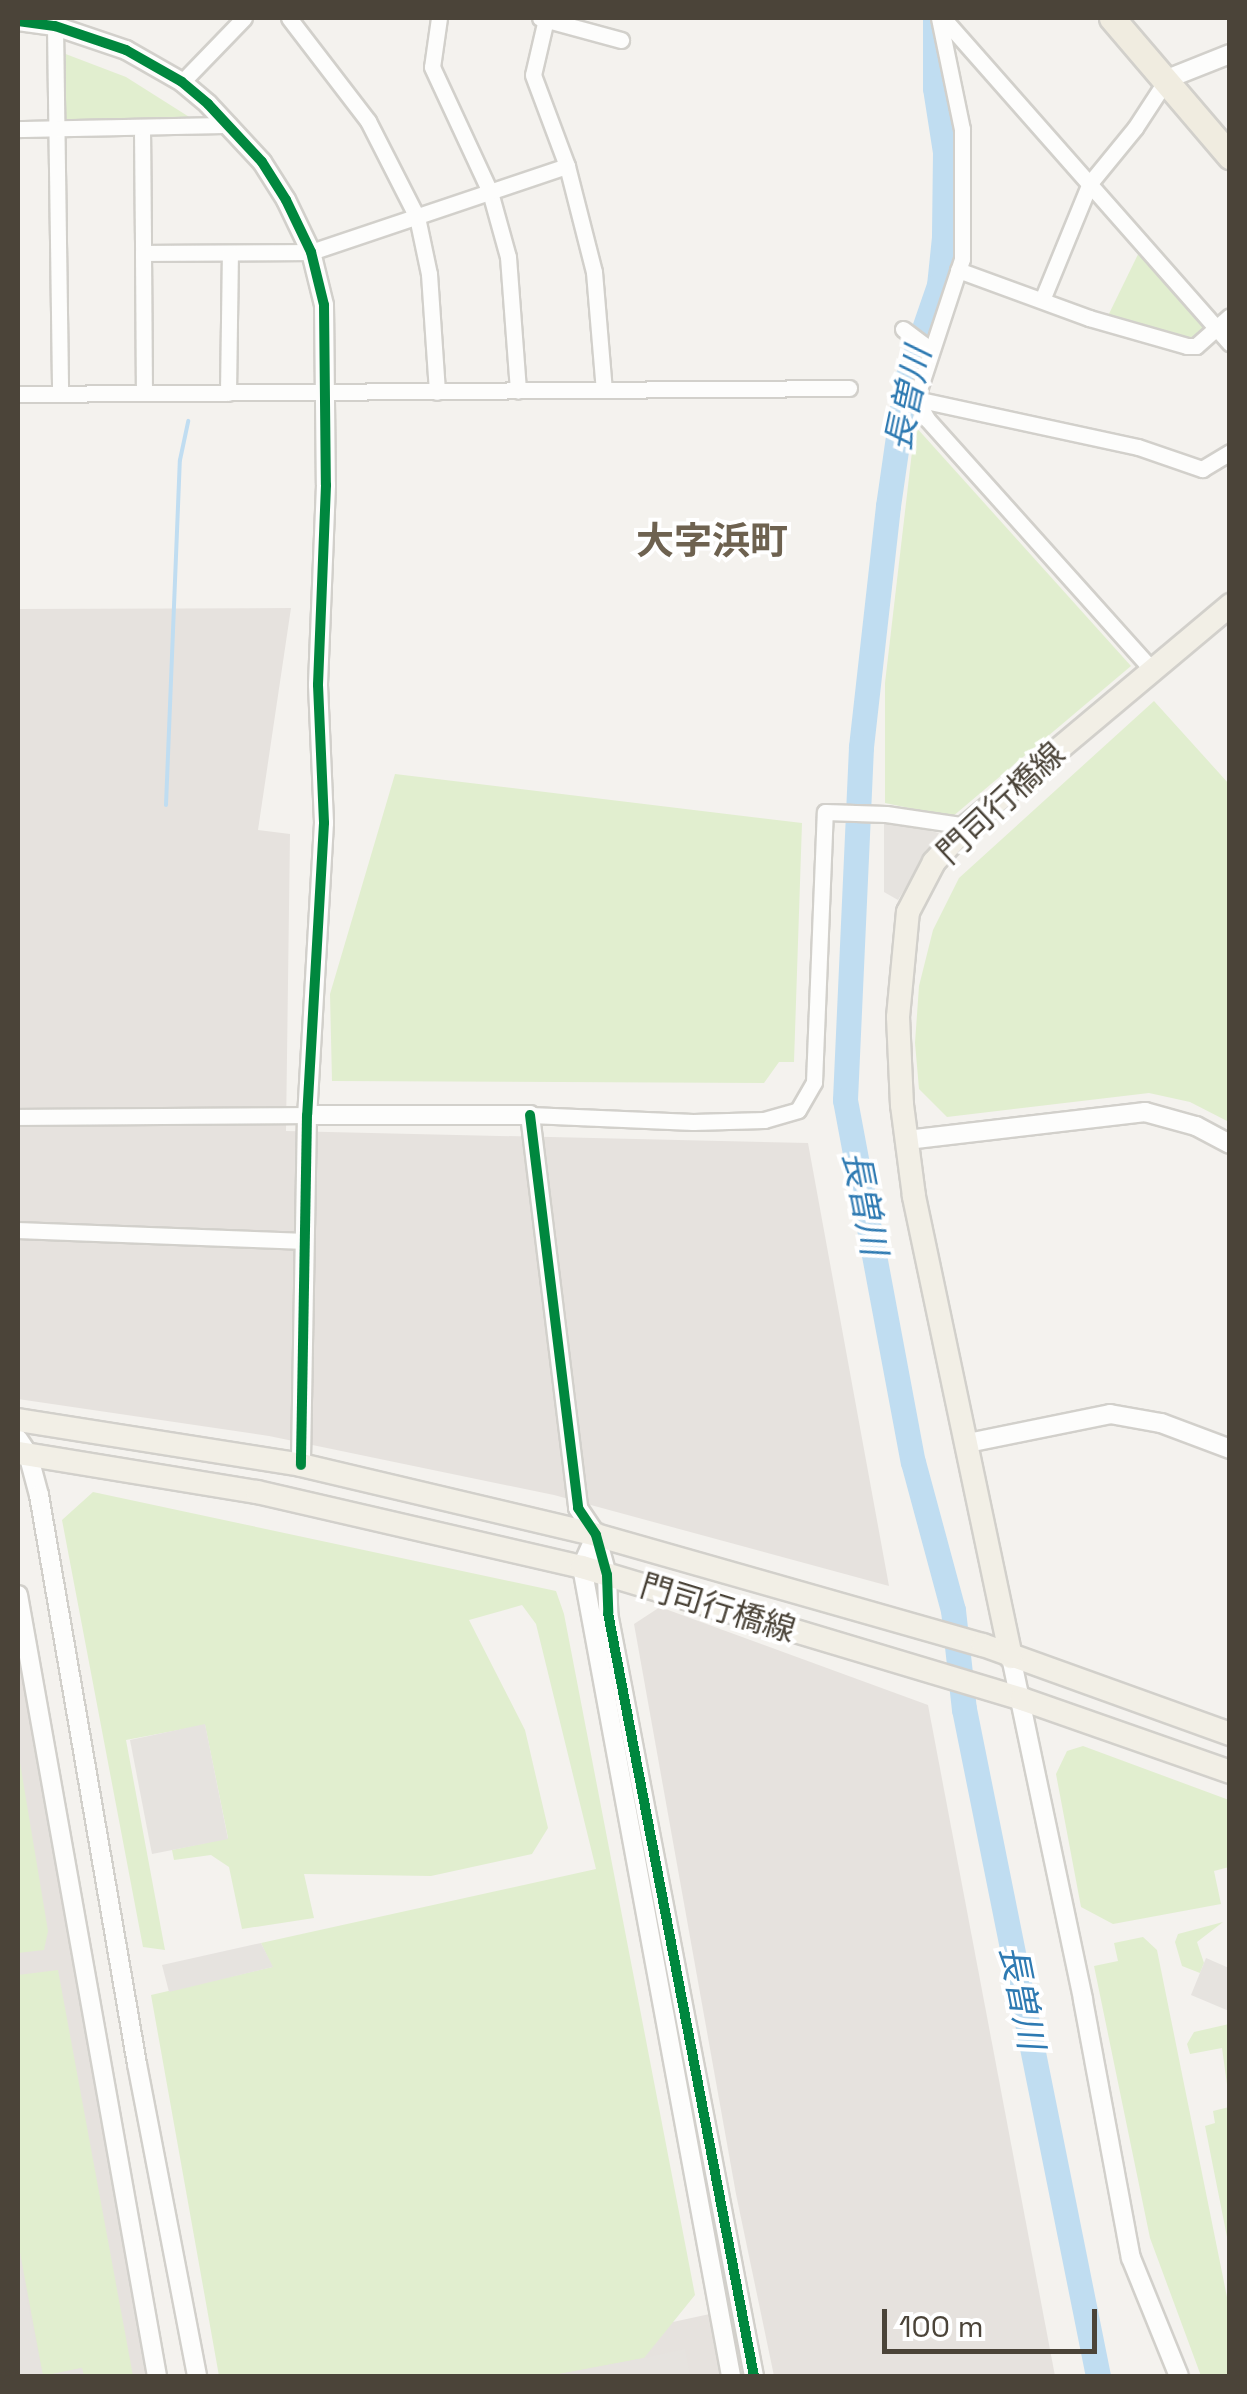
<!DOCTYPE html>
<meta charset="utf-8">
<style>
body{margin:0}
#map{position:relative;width:1247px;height:2394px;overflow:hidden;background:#f4f2ee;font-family:"Space Grotesk","Noto Sans JP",sans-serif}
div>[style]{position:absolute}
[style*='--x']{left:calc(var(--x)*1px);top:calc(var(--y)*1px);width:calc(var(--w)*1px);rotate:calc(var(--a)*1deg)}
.industrial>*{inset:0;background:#e6e2de}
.green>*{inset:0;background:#e1eecf}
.parking>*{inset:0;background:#e6e3df}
.stream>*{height:4px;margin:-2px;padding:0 2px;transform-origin:2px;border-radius:2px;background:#c0ddf1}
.river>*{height:25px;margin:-12.5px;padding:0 12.5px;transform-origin:12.5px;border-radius:12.5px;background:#c0ddf1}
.roads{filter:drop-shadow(2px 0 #d2d0cb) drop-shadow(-2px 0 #d2d0cb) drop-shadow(0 2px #d2d0cb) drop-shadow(0 -2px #d2d0cb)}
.minor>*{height:15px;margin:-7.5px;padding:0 7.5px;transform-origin:7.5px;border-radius:7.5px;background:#fdfdfc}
.tertiary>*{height:18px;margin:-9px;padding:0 9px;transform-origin:9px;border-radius:9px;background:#fdfdfc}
.primary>*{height:22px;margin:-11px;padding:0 11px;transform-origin:11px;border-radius:11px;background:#f2efe6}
.trunk>*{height:25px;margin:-12.5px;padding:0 12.5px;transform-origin:12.5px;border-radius:12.5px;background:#f0ece0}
.cycleway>*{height:10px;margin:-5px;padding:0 5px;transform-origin:5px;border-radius:5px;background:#00873e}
span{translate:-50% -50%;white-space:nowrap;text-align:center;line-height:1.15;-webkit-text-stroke:8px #fff;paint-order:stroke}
.street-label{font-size:32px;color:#4b4439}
.water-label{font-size:35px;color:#2e7ab2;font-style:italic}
.quarter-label{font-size:38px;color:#6e6250;font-weight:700}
.frame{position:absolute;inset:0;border:20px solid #4b4439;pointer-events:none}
.scale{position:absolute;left:882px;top:2309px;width:215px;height:45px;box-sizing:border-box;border:5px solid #4b4439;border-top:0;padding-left:12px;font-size:30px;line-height:35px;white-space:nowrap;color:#4b4439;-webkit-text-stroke:8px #fff;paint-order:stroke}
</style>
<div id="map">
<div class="industrial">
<div style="clip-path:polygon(291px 608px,258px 830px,290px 834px,286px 1131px,808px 1143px,889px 1586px,554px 1495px,269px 1436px,18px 1399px,18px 609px)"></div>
<div style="clip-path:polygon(18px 1595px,157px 2376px,18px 2376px)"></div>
<div style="clip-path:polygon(660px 1607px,928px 1705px,1055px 2376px,774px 2376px,736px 2194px,634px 1624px)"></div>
<div style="clip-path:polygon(719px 2312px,731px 2376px,424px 2376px)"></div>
</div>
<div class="green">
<div style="clip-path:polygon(63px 53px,126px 77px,194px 120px,59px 133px)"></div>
<div style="clip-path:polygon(1144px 242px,1216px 327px,1196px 346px,1105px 322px)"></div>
<div style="clip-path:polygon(915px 426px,1131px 666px,952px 817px,885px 803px,885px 683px)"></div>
<div style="clip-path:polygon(1154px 701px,1229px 784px,1229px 1122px,1190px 1102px,1149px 1093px,947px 1117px,919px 1089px,915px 1043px,919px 986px,933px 930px,959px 878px)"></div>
<div style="clip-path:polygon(395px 774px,802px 823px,794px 1062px,779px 1062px,764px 1083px,332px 1081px,330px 994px)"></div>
<div style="clip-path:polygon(93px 1492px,556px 1591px,564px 1614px,695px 2295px,644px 2358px,549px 2376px,219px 2376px,151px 1995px,272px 1967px,261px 1943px,596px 1869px,536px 1624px,522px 1605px,469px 1620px,525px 1730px,548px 1828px,532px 1854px,431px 1876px,304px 1874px,314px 1918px,242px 1929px,229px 1867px,211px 1855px,174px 1860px,172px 1850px,228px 1838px,205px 1725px,126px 1740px,165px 1950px,143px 1947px,62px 1520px)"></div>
<div style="clip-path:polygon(1083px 1746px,1229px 1800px,1229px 1867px,1214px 1871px,1221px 1904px,1113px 1924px,1081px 1907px,1056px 1774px,1067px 1751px)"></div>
<div style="clip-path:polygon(18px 1751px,48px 1931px,44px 1950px,18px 1953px)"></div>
<div style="clip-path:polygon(1223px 1922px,1197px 1942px,1204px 1963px,1200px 1973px,1182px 1966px,1175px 1942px,1178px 1934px)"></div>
<div style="clip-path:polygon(1143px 1937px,1157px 1950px,1229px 2307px,1229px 2376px,1201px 2376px,1150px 2238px,1094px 1966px,1118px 1961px,1114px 1943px)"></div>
<div style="clip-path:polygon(58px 1970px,133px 2376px,84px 2376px,81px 2368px,43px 2376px,18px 2242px,18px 1975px)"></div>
<div style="clip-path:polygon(1229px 2024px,1230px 2024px,1229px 2099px,1222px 2048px,1190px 2054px,1187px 2044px,1194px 2032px)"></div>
<div style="clip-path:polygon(1229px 2107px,1230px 2107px,1229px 2247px,1205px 2126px,1215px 2123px,1213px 2111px)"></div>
</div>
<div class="parking">
<div style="clip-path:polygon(884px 820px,939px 833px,898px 900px,884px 892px)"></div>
<div style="clip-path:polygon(205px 1724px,228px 1839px,152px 1854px,130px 1740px)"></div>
<div style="clip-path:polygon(261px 1943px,273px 1967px,169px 1992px,162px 1965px)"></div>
<div style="clip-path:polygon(1206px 1958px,1229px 1968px,1229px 2011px,1191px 1995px)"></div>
<div style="clip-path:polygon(18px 2257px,43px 2376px,82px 2368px,84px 2376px,18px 2376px)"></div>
<div style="clip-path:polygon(685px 2349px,690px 2376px,549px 2376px,644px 2358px)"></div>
</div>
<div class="stream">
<div style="--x:166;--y:805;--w:345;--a:-87.7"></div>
<div style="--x:180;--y:460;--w:40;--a:-78"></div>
</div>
<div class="river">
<div style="--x:935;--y:18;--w:70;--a:90"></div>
<div style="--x:935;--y:88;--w:65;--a:81.1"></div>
<div style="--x:945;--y:152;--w:85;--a:90.7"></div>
<div style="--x:944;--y:237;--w:48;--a:95.9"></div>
<div style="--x:939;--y:285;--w:102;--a:109"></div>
<div style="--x:906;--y:381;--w:126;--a:98.2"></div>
<div style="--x:888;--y:506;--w:243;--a:96.4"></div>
<div style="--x:861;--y:747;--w:353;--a:92.6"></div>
<div style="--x:845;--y:1100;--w:368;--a:79.4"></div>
<div style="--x:913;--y:1462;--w:153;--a:74.9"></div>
<div style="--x:953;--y:1610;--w:100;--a:83.7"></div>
<div style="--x:964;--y:1709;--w:680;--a:78.64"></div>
</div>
<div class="roads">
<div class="minor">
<div style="--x:289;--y:18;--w:130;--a:52.5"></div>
<div style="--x:368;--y:121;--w:108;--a:63"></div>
<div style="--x:417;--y:217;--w:58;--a:78.1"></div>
<div style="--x:429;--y:274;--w:118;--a:86.1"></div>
<div style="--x:439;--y:18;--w:49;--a:98.1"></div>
<div style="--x:432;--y:67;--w:138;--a:65.1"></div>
<div style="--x:490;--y:192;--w:67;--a:74.5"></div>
<div style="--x:508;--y:257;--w:134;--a:85.7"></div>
<div style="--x:540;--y:18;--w:84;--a:15.2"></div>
<div style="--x:939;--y:18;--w:113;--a:78.3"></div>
<div style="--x:962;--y:129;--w:130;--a:90"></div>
<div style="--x:962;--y:259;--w:147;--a:108.2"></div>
<div style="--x:916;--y:399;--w:23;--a:61"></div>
<div style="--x:927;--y:419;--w:337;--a:48.1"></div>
<div style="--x:943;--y:18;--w:434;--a:48.6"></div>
<div style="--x:546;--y:19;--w:57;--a:103.1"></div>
<div style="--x:533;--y:75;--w:97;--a:69.5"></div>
<div style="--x:567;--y:166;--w:109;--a:75.7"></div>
<div style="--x:594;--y:272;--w:118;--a:85.2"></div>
<div style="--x:55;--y:26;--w:368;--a:89.2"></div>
<div style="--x:182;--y:82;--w:89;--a:-45.9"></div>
<div style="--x:142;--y:128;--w:125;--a:89.5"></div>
<div style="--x:143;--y:253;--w:168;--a:-0.3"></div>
<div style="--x:311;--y:252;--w:270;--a:-18.6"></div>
<div style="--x:18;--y:129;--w:211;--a:-1.1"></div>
<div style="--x:143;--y:253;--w:140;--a:89.6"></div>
<div style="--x:958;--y:270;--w:140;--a:20.1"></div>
<div style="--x:1089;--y:318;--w:102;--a:15.9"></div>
<div style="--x:1187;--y:346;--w:9;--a:0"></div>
<div style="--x:1196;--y:346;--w:45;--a:-41.4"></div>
<div style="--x:1042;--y:300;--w:126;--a:-67.7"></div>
<div style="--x:1090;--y:183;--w:71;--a:-50.7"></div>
<div style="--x:1135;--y:128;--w:59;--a:-56.9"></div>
<div style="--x:903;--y:329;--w:35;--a:37"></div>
<div style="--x:228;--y:393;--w:140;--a:-89.2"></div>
<div style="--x:18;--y:394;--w:831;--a:-0.41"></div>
<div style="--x:916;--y:399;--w:227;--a:12.2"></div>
<div style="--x:1138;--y:447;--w:68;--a:19"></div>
<div style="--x:1202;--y:469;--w:33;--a:-31"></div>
<div style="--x:530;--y:1115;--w:163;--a:2.5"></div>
<div style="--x:693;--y:1122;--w:71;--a:-1.6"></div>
<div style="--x:764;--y:1120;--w:35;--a:-16"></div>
<div style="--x:798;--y:1110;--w:32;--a:-60"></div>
<div style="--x:814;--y:1082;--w:270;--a:-87.7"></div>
<div style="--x:825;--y:812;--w:61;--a:1.9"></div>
<div style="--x:886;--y:814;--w:82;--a:8.4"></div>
<div style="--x:18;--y:1117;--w:289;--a:-0.4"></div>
<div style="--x:18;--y:1230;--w:287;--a:2.2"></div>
</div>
<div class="tertiary">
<div style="--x:18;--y:21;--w:37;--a:8"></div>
<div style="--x:55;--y:26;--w:75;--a:18.7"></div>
<div style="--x:126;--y:50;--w:64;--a:29.7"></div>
<div style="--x:182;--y:82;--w:34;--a:40"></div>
<div style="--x:208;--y:104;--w:79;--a:47"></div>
<div style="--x:262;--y:162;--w:45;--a:57.7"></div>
<div style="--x:286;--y:200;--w:58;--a:64.3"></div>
<div style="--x:311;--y:252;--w:55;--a:76.2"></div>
<div style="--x:324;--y:305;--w:180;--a:89.4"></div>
<div style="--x:326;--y:485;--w:200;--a:92.3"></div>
<div style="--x:318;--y:685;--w:138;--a:87.5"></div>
<div style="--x:324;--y:823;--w:292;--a:93.3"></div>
<div style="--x:307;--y:1115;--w:350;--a:91"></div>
<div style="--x:1167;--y:79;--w:68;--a:-21.6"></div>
<div style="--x:307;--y:1115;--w:223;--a:0"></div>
<div style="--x:530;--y:1115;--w:396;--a:83"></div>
<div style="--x:578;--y:1508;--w:32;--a:56"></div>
<div style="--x:596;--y:1535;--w:41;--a:74.6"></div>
<div style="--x:607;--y:1575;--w:38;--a:88"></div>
<div style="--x:608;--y:1613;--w:777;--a:79.17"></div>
<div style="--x:907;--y:1140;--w:240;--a:-6.7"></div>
<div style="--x:1145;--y:1112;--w:53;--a:15.4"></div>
<div style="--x:1196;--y:1126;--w:38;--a:28"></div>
<div style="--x:18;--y:1439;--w:18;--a:56"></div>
<div style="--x:28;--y:1454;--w:42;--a:75"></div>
<div style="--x:39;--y:1495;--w:577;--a:80.23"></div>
<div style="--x:137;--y:2064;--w:318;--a:79.1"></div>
<div style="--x:968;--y:1443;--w:145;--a:-11.5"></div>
<div style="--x:1110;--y:1414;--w:52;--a:10"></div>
<div style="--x:1161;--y:1423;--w:74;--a:20.6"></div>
<div style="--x:596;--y:1535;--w:35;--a:114"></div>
<div style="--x:582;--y:1567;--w:823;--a:79.56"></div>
<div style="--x:18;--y:1595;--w:793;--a:79.91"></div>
<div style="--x:1011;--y:1657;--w:350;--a:78.1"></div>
<div style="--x:1083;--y:2000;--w:262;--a:79.5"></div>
<div style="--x:1131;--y:2258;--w:127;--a:67.9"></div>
</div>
<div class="primary">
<div style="--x:18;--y:1420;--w:287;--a:9"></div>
<div style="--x:301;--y:1465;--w:303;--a:13.3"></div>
<div style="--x:596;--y:1535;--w:402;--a:15.9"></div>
<div style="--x:983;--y:1645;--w:263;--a:19.8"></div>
<div style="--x:18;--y:1453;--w:242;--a:9.3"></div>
<div style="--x:257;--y:1492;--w:334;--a:13"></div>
<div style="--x:582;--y:1567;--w:459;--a:16.7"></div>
<div style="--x:1022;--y:1699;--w:220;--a:19.3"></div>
<div style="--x:1011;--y:1657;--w:471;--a:-101.9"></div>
<div style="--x:914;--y:1196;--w:92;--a:-97.5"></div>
<div style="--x:902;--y:1105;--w:88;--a:-92.6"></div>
<div style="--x:898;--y:1017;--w:105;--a:-84.6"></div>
<div style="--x:908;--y:912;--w:56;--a:-62.5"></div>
<div style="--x:934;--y:862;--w:49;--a:-47.5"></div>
<div style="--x:967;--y:826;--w:344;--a:-40"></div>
</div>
<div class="trunk">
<div style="--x:1112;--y:18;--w:182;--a:49.5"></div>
</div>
</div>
<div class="cycleway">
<div style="--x:18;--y:21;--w:37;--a:8"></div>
<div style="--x:55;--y:26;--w:75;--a:18.7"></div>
<div style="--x:126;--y:50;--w:64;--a:29.7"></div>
<div style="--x:182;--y:82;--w:34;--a:40"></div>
<div style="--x:208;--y:104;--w:79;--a:47"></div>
<div style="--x:262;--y:162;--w:45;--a:57.7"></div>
<div style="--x:286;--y:200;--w:58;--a:64.3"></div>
<div style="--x:311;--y:252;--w:55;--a:76.2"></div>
<div style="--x:324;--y:305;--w:180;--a:89.4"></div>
<div style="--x:326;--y:485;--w:200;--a:92.3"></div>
<div style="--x:318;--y:685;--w:138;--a:87.5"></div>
<div style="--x:324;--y:823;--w:292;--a:93.3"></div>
<div style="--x:307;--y:1115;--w:350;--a:91"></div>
<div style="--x:530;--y:1115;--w:396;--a:83"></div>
<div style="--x:578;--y:1508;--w:32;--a:56"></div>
<div style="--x:596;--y:1535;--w:41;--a:74.6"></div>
<div style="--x:607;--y:1575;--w:38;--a:88"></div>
<div style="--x:608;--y:1613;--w:777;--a:79.17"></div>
</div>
<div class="street-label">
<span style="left:1001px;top:803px;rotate:-43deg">門司行橋線</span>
<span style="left:718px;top:1608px;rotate:17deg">門司行橋線</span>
</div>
<div class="water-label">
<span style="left:908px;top:399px;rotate:-78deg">長曽川</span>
<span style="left:865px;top:1203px;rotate:79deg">長曽川</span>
<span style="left:1022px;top:1997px;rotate:79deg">長曽川</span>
</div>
<div class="quarter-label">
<span style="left:712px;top:542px">大字浜町</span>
</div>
<div class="frame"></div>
<div class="scale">100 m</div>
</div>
